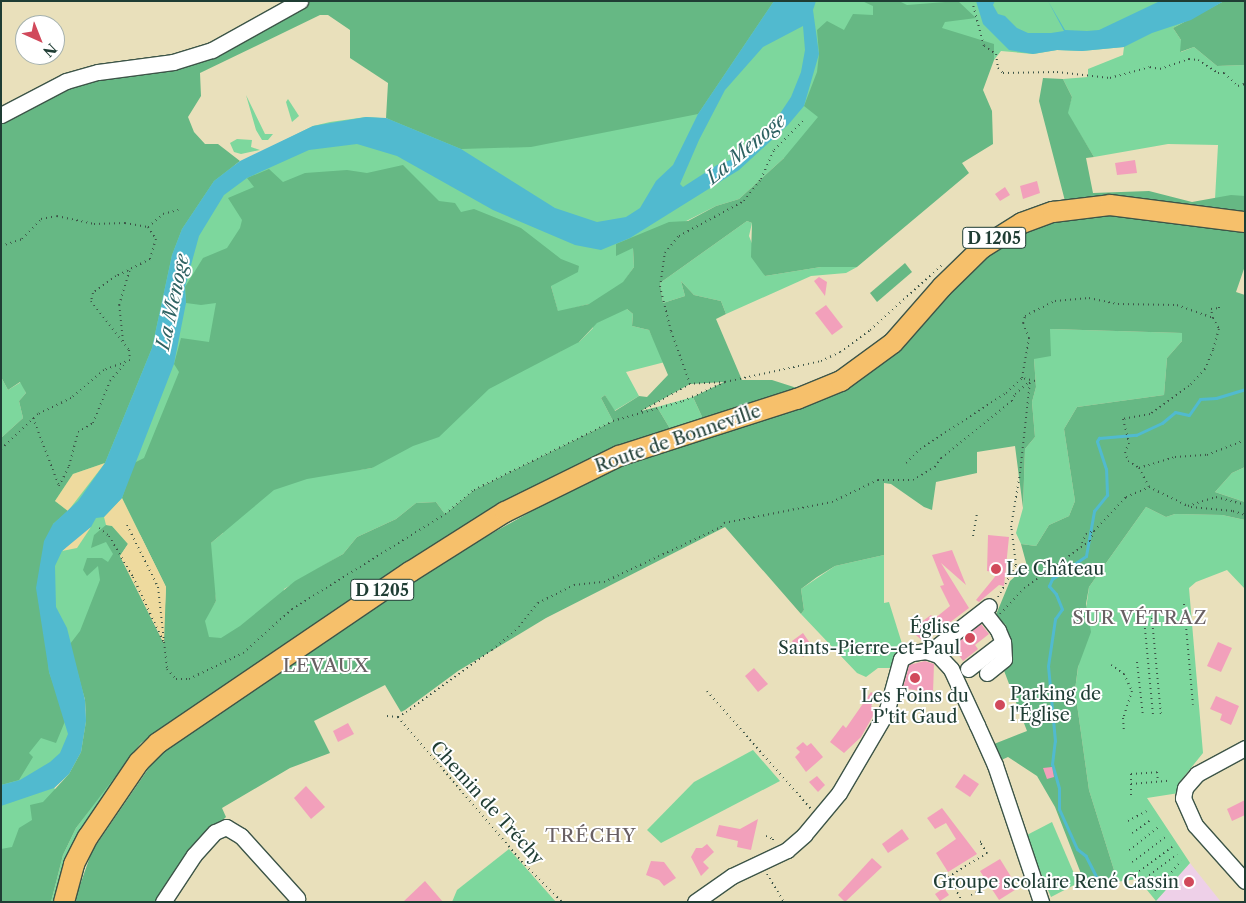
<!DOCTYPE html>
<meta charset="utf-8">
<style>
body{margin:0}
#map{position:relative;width:1246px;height:903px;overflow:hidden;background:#e9e0bb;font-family:"Libre Caslon Text",serif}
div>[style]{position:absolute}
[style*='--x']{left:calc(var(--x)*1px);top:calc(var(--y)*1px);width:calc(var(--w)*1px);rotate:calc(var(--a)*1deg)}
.built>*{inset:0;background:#eed0e8}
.green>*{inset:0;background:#7dd79d}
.forest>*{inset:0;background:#66b884}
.sand>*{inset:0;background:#eeda9e}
.water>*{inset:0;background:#51bacf}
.stream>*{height:3px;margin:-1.5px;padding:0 1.5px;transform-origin:1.5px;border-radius:1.5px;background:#51bacf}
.building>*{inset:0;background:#f2a0bb}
.path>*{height:2px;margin-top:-1px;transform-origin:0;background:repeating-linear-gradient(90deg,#3d5548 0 1px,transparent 0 5px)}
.roads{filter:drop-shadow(1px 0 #3d5548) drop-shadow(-1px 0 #3d5548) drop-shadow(0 1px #3d5548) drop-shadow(0 -1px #3d5548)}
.minor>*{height:15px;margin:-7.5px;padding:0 7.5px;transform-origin:7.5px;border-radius:7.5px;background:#fff}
.major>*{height:20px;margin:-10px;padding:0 10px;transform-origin:10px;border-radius:10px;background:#f6c06b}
.dots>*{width:14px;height:14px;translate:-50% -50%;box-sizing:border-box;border:2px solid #fff;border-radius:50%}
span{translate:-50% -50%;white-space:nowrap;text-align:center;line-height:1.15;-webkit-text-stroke:4px #fff;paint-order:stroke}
.shield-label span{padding:1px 4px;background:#fff;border:1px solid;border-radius:4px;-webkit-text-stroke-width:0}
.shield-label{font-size:16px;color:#1f3d34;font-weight:700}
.street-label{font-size:18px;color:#1f3d34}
.poi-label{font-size:18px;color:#1f3d34}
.left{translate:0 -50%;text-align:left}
.right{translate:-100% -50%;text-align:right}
.water-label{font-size:19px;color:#2e6262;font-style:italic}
.neighbourhood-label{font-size:19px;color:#696063;letter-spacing:1px}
.frame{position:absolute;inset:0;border:2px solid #1f3d34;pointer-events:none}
.north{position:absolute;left:15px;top:15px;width:50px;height:50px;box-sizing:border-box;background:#fff;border:1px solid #a5b1ae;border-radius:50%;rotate:136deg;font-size:14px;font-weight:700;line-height:20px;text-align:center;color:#1f3d34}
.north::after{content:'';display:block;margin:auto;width:18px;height:22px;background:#d1495b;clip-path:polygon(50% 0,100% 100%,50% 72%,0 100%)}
</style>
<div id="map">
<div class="built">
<div style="clip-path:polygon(1190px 863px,1221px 902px,1155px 902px)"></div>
</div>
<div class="green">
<div style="clip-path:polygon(641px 1px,1224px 1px,1173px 28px,1181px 40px,1181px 52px,1194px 47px,1217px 66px,1245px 65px,1245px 196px,1215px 199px,1218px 145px,1168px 144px,1094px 157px,1067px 113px,1072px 97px,1063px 79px,1088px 77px,1088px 69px,1123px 55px,1124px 47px,1082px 51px,1057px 50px,1033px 54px,1001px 51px,994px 60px,994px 44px,979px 52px,980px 76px,945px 93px,945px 111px,917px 129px,881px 165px,834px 224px,824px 220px,784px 158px,739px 199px,716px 206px,633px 248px,634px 267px,623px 283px,627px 309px,633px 314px,632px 326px,649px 330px,665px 362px,626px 372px,639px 396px,614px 411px,605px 395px,601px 398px,613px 421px,474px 490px,445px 514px,436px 502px,416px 503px,396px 519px,357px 537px,343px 554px,284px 589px,278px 622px,253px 646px,229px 661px,197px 667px,181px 664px,165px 630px,165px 625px,186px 609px,203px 602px,212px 607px,216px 601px,215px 594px,203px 586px,183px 598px,179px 584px,183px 566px,223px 533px,220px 523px,214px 519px,208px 522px,211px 503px,218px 493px,235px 503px,249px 489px,268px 487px,286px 476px,357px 466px,358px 470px,372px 468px,385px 454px,385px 444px,391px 440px,409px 440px,414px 435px,413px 428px,420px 423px,434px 433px,447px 415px,447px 407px,471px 381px,498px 367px,503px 373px,509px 370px,495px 360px,509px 344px,526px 359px,540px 351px,546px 358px,561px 351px,552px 345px,567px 329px,579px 342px,593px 328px,589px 304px,558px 312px,551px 286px,508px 322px,478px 315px,455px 332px,430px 339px,425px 360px,411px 383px,377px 410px,364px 404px,331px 428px,306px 432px,299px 438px,289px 437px,266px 453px,250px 458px,194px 463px,185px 471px,166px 473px,145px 532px,114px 553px,91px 607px,83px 640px,82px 677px,86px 721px,81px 752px,69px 774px,54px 788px,58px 792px,51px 804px,41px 812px,29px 852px,1px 874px,1px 570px,14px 561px,52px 465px,86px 438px,121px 399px,138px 361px,168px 253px,198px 183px,198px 168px,211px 177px,313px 126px,330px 122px,366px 117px,395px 119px,400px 114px,425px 126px,436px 124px,498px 89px,519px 86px,529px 78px,563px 71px)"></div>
<div style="clip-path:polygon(246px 95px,265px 134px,273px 134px,268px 140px,262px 140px,256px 130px)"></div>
<div style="clip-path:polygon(288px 99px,299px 116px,292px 122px,286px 102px)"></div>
<div style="clip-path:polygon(237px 139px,252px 140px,251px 147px,260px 150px,241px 154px,234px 152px,230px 143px)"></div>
<div style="clip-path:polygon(747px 221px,752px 223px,749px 236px,765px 276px,821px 267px,857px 267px,846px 273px,811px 276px,726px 314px,721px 301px,694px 295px,681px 281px,685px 296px,663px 303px,660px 283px)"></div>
<div style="clip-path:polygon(1050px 329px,1183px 333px,1182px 341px,1167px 358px,1164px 395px,1077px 407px,1064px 429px,1075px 501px,1069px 516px,1049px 525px,1036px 546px,1021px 544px,1016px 533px,1023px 508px,1025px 449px,1035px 437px,1032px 402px,1036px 387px,1034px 359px)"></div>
<div style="clip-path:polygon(1px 377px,8px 390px,21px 382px,26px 393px,19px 401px,23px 418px,1px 438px)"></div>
<div style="clip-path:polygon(693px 397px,704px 421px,672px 432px,657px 407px)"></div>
<div style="clip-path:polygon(1245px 467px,1245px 502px,1215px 492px,1232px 473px)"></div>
<div style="clip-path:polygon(1146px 507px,1166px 517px,1175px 514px,1222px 515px,1245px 520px,1245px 589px,1227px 570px,1196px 582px,1189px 588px,1203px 753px,1178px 784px,1179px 793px,1147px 798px,1190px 863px,1156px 901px,1138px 879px,1108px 883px,1114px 870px,1089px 790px,1075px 690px,1089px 587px)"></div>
<div style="clip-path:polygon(884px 555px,884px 603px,889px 602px,904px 650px,892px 668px,878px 668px,866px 677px,857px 673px,801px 614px,804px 610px,801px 589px,835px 566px)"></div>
<div style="clip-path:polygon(172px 719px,57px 902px,51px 902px,63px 855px,76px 828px,130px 755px)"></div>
<div style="clip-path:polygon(753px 750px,780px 781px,661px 843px,647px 830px,694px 782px)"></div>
<div style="clip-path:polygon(1052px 822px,1078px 883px,1051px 897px,1025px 836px)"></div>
<div style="clip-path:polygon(509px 849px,556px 902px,452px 902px,457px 890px)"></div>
</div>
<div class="forest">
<div style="clip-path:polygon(309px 1px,774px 1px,698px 114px,531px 147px,461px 149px,386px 118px,388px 83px,350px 58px,350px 30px,328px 15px,320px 15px,200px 73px,201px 96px,188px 117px,194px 132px,205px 144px,218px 144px,240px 161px,214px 181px,182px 229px,172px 255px,152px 348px,105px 463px,73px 474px,55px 501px,68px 511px,53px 524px,46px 637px,49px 672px,66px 719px,56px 743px,41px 738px,29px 753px,33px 757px,19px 780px,1px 785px,1px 438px,23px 418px,19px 401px,26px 393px,20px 382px,8px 390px,1px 377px,1px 121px,44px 96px,86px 82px,171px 69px)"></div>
<div style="clip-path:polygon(evenodd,862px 1px,899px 1px,907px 5px,958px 1px,976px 18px,945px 22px,942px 28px,994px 44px,994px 60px,983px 90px,992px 111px,993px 144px,962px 163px,969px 173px,857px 267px,821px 267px,765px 276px,751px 257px,752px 223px,747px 221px,660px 283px,663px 303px,685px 296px,681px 281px,694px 295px,721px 301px,726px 314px,716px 319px,742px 380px,772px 380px,800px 389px,704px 421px,693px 397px,724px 382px,690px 384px,641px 411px,657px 407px,672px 432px,576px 466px,458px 529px,141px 743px,76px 828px,63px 855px,51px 902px,1px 902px,1px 849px,12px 847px,19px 828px,32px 820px,30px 805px,43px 802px,69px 774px,81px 752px,86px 721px,85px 700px,70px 644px,80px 631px,100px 580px,98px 566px,87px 576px,83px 570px,87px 558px,102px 558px,108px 562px,113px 554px,106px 542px,91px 548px,94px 535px,106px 525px,112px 526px,128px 544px,120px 556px,163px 642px,166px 587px,122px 498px,134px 463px,144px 458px,179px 372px,174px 364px,181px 338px,209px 342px,216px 303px,201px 305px,186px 303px,185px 287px,203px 258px,227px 248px,240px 228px,242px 220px,228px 198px,254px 187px,247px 178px,269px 169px,283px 182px,305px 173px,347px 170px,367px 173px,403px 165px,439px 201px,455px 203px,461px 212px,474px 209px,521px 228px,561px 259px,579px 266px,578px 272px,551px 286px,558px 311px,589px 304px,623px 282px,634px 267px,633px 248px,616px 256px,616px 244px,669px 222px,688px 221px,716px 206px,739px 199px,784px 158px,818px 117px,804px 106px,817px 72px,819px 54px,817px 30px,827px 21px,844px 30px,853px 14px,873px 15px,873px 6px,862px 1px,627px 309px,633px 314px,632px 326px,649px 330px,668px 375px,647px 397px,639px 396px,615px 411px,605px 395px,601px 398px,613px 421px,474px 490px,445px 514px,436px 502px,416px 503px,396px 519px,357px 537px,343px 554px,295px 581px,240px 626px,221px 638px,209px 637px,205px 621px,216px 601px,211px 543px,274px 490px,307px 479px,372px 468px,413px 446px,439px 437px,489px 389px,579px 342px,597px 323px,627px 309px)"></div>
<div style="clip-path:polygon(1224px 1px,1245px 1px,1245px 65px,1217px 66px,1194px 47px,1180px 52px,1181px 40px,1173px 28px)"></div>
<div style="clip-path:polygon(1043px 78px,1063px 79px,1072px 97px,1068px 113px,1094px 157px,1086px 158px,1093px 193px,1149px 191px,1192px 202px,1231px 195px,1245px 196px,1245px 213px,1123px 196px,1065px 201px,1039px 101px)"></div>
<div style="clip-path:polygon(1112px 215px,1245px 233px,1245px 266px,1236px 292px,1245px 295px,1245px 467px,1232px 473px,1215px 492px,1245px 502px,1245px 520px,1222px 515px,1175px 514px,1166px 517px,1146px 507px,1089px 587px,1086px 604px,1091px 632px,1078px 667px,1075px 690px,1089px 790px,1114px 870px,1108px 883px,1087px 889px,1055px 807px,1037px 776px,1008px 757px,999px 761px,994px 749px,994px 744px,1027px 731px,1003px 668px,1006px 660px,1006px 625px,995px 617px,1010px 581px,1027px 566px,1021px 544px,1036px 546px,1049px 525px,1069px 516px,1075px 501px,1064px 429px,1077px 407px,1164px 395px,1167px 358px,1182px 341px,1182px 333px,1050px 329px,1051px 356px,1034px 359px,1036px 387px,1032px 402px,1035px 437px,1025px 449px,1023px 508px,1015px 446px,977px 452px,977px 473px,936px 482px,932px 510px,924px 507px,891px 484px,884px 483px,884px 555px,835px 566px,817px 577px,801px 589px,804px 610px,801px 614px,725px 527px,546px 618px,458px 671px,405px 710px,401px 712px,385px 685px,314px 721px,330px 753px,290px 768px,222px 808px,226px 817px,204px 838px,158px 902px,74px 902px,92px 851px,157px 756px,181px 736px,446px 559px,593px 477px,664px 450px,817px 401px,967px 271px,1008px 240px,1052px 222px)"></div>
<div style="clip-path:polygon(905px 263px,912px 272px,877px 302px,870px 293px)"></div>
</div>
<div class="sand">
<div style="clip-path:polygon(105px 463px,68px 511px,55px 501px,73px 474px)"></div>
<div style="clip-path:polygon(122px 498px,166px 587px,164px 643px,120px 556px,128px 544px,112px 526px,106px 525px,104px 517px)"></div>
<div style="clip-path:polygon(91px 527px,77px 548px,62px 551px,83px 531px)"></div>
</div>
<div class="water">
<div style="clip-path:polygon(evenodd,774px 1px,816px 1px,813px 10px,819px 54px,804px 106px,788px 125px,739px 170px,630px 238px,601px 250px,575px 245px,493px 210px,397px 156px,357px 144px,309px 150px,247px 178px,224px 195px,199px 236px,185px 287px,186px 303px,174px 364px,122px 498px,104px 517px,96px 518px,91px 527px,62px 551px,55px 566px,56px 607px,67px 628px,85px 700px,86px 721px,81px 752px,69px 774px,54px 788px,1px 806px,1px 785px,20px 780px,50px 762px,60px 753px,68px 734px,49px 672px,36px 588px,44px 541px,53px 524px,78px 501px,105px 463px,152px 348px,172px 255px,182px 229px,214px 181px,240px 161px,313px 126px,366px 117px,386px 118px,461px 149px,555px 208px,597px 222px,626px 217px,640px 208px,656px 181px,673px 165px,698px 114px,774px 1px,803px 26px,805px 50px,801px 72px,791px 97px,777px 118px,741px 156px,717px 165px,683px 187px,680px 184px,699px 140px,725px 90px,763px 47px,803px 26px)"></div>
<div style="clip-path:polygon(976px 1px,995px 1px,993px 5px,998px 14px,1005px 16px,1017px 28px,1028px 33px,1051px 33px,1064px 31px,1048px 1px,1065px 30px,1087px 31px,1099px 30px,1160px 1px,1224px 1px,1191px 20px,1152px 33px,1124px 47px,1082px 51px,1057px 50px,1033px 54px,1009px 50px,983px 24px)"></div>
</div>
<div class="stream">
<div style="--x:1101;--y:886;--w:34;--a:-117"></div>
<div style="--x:1086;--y:856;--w:11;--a:-142"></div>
<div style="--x:1077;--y:849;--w:44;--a:-114.2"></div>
<div style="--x:1059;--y:809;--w:21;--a:-90"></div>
<div style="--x:1059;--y:788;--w:25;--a:-106"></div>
<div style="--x:1052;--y:764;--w:23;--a:-83"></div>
<div style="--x:1055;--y:741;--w:75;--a:-95.3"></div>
<div style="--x:1048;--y:666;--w:48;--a:-81.5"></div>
<div style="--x:1055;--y:619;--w:12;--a:-55"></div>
<div style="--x:1062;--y:609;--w:16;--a:-112"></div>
<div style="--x:1056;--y:594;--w:11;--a:-131"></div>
<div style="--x:1049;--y:586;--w:8;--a:-67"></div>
<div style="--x:1052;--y:579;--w:41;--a:-34.1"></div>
<div style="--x:1086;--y:556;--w:46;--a:-79.9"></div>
<div style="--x:1094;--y:511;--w:21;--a:-51"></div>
<div style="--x:1107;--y:495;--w:26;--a:-92"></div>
<div style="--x:1106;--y:469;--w:29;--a:-108"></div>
<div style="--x:1097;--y:441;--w:4;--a:-56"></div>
<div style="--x:1099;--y:438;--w:37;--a:-5"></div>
<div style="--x:1136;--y:435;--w:29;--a:-25"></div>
<div style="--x:1162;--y:423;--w:17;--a:-40"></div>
<div style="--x:1175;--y:412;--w:14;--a:12"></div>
<div style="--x:1189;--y:415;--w:19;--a:-55"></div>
<div style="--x:1200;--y:399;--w:16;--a:-4"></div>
<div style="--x:1216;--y:398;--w:30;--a:-17"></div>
</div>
<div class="building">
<div style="clip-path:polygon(1135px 160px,1137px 173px,1117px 175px,1115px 163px)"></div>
<div style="clip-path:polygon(1037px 181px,1040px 193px,1023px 199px,1020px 186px)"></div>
<div style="clip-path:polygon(1005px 187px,1010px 195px,1000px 201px,995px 194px)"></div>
<div style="clip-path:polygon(819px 277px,827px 282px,825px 296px,814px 281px)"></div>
<div style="clip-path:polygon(826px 305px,843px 327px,832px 335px,815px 313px)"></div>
<div style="clip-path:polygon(988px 535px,1009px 537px,1004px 586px,999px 585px,979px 602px,976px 600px,998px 573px,987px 571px)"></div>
<div style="clip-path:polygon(952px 550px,966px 585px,941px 563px,969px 608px,924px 642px,910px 630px,931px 615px,934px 619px,950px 606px,940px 586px,944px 585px,932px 555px)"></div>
<div style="clip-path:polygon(981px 624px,989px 634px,975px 645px,978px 649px,963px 661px,952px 646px)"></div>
<div style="clip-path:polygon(803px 633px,814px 649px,803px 657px,792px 641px)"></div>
<div style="clip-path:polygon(1218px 642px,1232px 648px,1221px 672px,1207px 666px)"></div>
<div style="clip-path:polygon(925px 661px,934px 664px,933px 693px,903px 688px,909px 665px)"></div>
<div style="clip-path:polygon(754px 668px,768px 684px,758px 692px,745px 676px)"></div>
<div style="clip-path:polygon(871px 692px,877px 696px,871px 706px,877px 709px,861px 737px,844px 753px,830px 742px,843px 725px,846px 728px)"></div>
<div style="clip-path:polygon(1216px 696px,1239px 706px,1231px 725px,1220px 720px,1222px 714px,1210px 709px)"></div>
<div style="clip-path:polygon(348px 723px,354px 734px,338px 742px,333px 731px)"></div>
<div style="clip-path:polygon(803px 742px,807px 746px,811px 743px,823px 757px,806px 772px,795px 757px,800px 752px,796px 748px)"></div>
<div style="clip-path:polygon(1052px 767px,1054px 777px,1047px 779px,1043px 768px)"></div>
<div style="clip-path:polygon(964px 774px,979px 784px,970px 797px,955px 787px)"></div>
<div style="clip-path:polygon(817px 776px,825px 785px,818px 792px,809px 782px)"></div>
<div style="clip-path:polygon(306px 786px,325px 807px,311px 819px,294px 798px)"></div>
<div style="clip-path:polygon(1245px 800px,1245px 815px,1232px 821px,1227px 809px)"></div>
<div style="clip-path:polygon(942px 808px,977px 854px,948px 872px,936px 853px,956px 839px,946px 823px,935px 829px,927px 818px)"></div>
<div style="clip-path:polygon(758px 819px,751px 850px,737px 847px,738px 841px,716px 836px,719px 825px,740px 829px)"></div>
<div style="clip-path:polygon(902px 829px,909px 839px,888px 853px,882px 844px)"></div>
<div style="clip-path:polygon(707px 844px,714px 852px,703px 862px,709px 868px,701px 876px,691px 857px,696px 848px,702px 848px)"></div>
<div style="clip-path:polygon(872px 858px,882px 867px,845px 902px,838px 895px)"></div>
<div style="clip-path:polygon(1000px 859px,1018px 888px,999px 900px,980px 871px)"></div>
<div style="clip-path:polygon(651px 861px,664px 862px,676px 878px,664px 886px,659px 880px,646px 875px)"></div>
<div style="clip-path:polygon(425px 881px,443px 902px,403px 902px)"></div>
<div style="clip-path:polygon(944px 888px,949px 895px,940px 901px,935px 894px)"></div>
</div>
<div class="path">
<div style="--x:972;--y:1;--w:47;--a:75.1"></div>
<div style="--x:984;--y:46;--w:14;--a:34"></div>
<div style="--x:996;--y:54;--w:14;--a:82"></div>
<div style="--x:998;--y:68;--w:7;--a:45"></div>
<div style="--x:1003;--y:73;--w:54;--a:-1.1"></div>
<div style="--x:1057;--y:72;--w:53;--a:6.5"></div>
<div style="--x:1110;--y:78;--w:41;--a:-15.4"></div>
<div style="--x:1150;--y:67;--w:10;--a:11"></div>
<div style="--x:1160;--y:69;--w:31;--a:-19"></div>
<div style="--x:1189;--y:59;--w:9;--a:6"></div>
<div style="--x:1198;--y:60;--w:24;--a:33"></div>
<div style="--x:1218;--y:73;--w:6;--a:0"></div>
<div style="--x:1224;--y:73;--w:19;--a:43"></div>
<div style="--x:1238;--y:86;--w:7;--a:-16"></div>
<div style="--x:148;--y:227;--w:20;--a:-41"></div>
<div style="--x:163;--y:214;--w:16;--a:-15"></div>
<div style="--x:1;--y:246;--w:22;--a:-18"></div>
<div style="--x:22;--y:239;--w:28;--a:-46"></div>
<div style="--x:41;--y:219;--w:16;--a:-11"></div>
<div style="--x:57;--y:216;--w:38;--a:12"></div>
<div style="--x:94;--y:224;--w:31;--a:-2"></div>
<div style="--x:125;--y:223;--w:23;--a:10"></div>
<div style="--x:148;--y:227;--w:14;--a:56"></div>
<div style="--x:156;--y:239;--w:21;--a:107"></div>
<div style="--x:150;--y:259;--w:38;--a:153"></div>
<div style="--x:116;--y:276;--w:29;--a:144"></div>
<div style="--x:93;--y:293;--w:8;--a:104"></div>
<div style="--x:91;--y:301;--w:62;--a:52.2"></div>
<div style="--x:129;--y:350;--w:10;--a:84"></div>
<div style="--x:130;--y:360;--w:28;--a:159"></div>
<div style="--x:104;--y:370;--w:43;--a:139.7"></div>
<div style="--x:71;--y:398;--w:37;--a:154"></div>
<div style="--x:38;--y:414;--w:51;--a:136.6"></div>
<div style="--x:1213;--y:318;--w:9;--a:-103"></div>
<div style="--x:1211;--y:309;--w:8;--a:-7"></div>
<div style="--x:1219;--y:308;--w:4;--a:-90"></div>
<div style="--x:123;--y:341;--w:36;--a:-96"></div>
<div style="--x:119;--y:305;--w:39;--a:-73"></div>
<div style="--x:1035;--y:381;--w:13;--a:-167"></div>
<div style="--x:1022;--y:378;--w:41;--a:-80.1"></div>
<div style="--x:1029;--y:338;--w:16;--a:-112"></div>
<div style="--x:1023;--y:323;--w:7;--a:-74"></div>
<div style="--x:1025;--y:316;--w:34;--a:-27"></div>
<div style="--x:1055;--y:301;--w:34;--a:-5"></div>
<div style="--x:1089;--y:298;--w:30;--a:12"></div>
<div style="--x:1118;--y:304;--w:59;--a:1"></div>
<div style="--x:1177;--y:305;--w:38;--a:20"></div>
<div style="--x:1213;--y:318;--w:13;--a:61"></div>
<div style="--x:1219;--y:329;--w:22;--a:106"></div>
<div style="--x:1213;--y:350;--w:21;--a:113"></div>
<div style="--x:1205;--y:369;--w:23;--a:133"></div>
<div style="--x:1189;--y:386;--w:48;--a:144.3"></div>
<div style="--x:1150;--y:414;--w:27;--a:170"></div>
<div style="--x:1123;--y:419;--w:25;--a:76"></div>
<div style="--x:1129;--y:443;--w:10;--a:114"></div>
<div style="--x:1125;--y:452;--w:9;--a:72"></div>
<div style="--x:1128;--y:461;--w:13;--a:32"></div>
<div style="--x:1139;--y:468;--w:21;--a:62"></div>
<div style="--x:725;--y:382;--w:98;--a:-12.3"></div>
<div style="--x:821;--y:361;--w:21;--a:-25"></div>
<div style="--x:840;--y:352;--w:37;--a:-36"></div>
<div style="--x:870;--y:330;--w:97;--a:-42.1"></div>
<div style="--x:690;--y:384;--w:56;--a:-109.7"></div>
<div style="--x:671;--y:331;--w:45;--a:-104"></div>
<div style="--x:660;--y:287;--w:34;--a:-82"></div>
<div style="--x:665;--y:253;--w:22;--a:-51"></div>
<div style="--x:679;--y:236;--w:74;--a:-28.3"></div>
<div style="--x:744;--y:201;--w:28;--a:-52"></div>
<div style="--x:761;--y:179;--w:32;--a:-66"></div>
<div style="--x:774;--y:150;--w:42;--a:-45"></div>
<div style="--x:33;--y:418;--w:73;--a:69.1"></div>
<div style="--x:906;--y:463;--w:20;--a:-45"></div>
<div style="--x:920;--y:449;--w:103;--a:-33.1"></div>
<div style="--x:1006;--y:393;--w:22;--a:-43"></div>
<div style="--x:1139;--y:468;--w:38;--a:-17"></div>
<div style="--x:1175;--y:457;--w:32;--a:-4"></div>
<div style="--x:1207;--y:455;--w:41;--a:-21.5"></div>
<div style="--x:59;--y:486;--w:22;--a:-63"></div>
<div style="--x:69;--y:466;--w:35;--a:-75"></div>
<div style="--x:78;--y:432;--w:17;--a:-31"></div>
<div style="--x:93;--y:423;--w:45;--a:-68"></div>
<div style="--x:110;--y:381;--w:23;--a:-49"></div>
<div style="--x:1191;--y:507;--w:42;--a:5.4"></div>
<div style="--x:1233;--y:511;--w:13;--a:18"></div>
<div style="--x:127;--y:525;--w:69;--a:63.4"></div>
<div style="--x:158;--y:587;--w:82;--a:83.7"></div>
<div style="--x:167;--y:669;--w:13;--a:48"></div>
<div style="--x:176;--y:679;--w:13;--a:0"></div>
<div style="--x:189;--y:679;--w:60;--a:-25.7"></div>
<div style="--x:243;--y:653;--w:66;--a:-41.9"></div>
<div style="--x:292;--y:609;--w:180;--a:-31.8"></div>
<div style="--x:445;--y:514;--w:38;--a:-40"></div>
<div style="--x:474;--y:490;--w:155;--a:-26.4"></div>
<div style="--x:613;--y:421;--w:73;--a:-15.9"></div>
<div style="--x:683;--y:401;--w:46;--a:-24.3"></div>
<div style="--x:725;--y:382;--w:35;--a:177"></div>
<div style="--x:690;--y:384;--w:60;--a:150.9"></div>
<div style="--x:99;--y:528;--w:13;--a:39"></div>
<div style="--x:109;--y:536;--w:48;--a:59.7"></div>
<div style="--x:133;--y:577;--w:71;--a:64.9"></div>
<div style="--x:973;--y:536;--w:22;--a:-80"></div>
<div style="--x:1082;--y:543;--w:10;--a:-66"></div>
<div style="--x:1086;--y:534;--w:9;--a:-21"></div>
<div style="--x:998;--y:597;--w:37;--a:-61"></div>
<div style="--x:1016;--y:565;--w:38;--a:-97"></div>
<div style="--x:1011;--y:527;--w:55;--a:-80.5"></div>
<div style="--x:1020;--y:473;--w:93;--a:-83.8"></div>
<div style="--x:1184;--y:604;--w:101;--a:84.9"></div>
<div style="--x:1151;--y:608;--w:107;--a:84.7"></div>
<div style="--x:1000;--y:614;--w:35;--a:-47"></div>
<div style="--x:1024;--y:588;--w:81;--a:-35.5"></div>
<div style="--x:1090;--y:541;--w:11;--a:-68"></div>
<div style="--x:1094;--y:531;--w:47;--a:-46.7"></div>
<div style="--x:1126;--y:497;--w:25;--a:-23"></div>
<div style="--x:1149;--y:487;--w:43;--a:26"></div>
<div style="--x:1188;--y:506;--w:29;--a:-18"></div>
<div style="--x:1216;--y:497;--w:30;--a:15"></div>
<div style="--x:1144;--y:618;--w:97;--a:84.7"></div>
<div style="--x:1137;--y:662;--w:54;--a:83.7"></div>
<div style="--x:1111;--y:665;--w:16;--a:35"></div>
<div style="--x:1124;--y:674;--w:19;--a:65"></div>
<div style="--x:1132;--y:691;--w:28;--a:108"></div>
<div style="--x:1123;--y:718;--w:13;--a:86"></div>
<div style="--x:905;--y:689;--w:4;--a:0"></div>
<div style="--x:707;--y:691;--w:157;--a:48.6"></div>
<div style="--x:387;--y:716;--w:11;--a:5"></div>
<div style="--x:398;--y:717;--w:9;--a:-32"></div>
<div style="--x:406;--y:712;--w:106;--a:-35.8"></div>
<div style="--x:492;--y:650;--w:35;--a:-40"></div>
<div style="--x:519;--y:627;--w:31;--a:-52"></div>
<div style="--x:538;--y:603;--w:40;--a:-26.6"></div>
<div style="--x:574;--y:585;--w:30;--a:-6"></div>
<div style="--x:604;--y:582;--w:129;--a:-25.2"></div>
<div style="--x:721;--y:527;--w:5;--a:-53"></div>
<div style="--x:724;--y:523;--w:110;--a:-11"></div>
<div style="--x:832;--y:502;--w:51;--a:-25.6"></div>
<div style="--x:878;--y:480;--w:35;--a:0"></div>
<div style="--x:913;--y:480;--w:26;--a:-31"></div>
<div style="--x:935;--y:467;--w:11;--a:-56"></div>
<div style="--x:941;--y:458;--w:91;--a:-38.8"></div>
<div style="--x:1012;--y:401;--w:8;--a:-67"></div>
<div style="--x:1015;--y:394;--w:20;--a:-41"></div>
<div style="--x:398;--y:717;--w:195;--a:49.4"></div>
<div style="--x:525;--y:865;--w:52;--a:45"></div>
<div style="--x:1131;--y:784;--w:38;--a:-5"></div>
<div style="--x:1131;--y:795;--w:21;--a:-90"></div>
<div style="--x:1131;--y:774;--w:26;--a:-4"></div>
<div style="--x:1157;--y:772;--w:10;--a:84"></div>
<div style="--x:1128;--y:821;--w:21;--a:-28"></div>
<div style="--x:1132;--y:833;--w:24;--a:-35"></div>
<div style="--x:766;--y:836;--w:8;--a:23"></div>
<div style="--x:773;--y:839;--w:4;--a:90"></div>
<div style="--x:1129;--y:850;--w:37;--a:-38"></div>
<div style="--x:1132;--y:862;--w:41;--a:-37.1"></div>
<div style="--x:1139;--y:871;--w:41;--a:-36"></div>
<div style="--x:767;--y:874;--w:33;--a:59"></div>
<div style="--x:1145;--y:878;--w:40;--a:-37"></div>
<div style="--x:1155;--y:891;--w:40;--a:-49"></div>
<div style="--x:971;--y:895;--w:20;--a:-33"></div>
<div style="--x:963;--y:902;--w:29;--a:-121"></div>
<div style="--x:948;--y:877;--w:46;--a:-31.6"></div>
<div style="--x:987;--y:853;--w:13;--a:-122"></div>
<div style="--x:980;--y:842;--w:3;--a:-18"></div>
<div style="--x:1009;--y:902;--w:8;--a:0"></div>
</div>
<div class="roads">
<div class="minor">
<div style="--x:1;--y:115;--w:73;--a:-27.6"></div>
<div style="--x:66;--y:81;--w:33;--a:-16"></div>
<div style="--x:98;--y:72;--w:76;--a:-7.6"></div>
<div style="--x:173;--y:62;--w:41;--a:-17.1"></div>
<div style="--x:212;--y:50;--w:101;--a:-29.1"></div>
<div style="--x:931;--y:651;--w:73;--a:-37.8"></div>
<div style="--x:968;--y:669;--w:44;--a:-37.6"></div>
<div style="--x:1003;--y:642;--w:13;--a:-113"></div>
<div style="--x:998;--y:630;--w:24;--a:-128"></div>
<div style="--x:987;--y:673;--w:22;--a:-39"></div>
<div style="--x:1004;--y:659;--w:17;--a:-93"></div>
<div style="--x:1245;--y:748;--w:55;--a:151.6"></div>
<div style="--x:1197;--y:774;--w:18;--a:131"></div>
<div style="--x:1185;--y:788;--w:10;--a:101"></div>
<div style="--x:1183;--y:798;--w:30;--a:66"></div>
<div style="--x:1195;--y:825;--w:75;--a:48.2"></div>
<div style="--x:163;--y:902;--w:56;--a:-56.6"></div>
<div style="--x:194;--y:855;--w:31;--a:-48"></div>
<div style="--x:215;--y:832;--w:12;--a:-24"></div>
<div style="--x:226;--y:827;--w:17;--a:31"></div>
<div style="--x:241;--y:836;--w:84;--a:47.9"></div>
<div style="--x:695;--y:902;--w:45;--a:-35.1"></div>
<div style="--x:732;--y:876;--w:61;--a:-25.3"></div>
<div style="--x:787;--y:850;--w:23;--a:-41"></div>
<div style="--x:804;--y:835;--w:55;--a:-50.2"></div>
<div style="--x:839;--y:793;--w:93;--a:-59.6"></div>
<div style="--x:886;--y:713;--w:56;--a:-74.5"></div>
<div style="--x:901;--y:659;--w:13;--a:-29"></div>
<div style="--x:912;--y:653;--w:14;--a:-8"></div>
<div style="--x:926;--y:651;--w:13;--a:18"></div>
<div style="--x:938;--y:655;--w:19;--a:47"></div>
<div style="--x:951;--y:669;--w:62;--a:65.1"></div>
<div style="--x:977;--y:725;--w:44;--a:65.8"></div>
<div style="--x:995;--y:765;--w:145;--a:71.4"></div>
</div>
<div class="major">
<div style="--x:64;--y:902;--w:39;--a:-75"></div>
<div style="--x:74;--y:864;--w:30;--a:-63"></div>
<div style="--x:88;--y:837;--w:91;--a:-55.8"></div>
<div style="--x:139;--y:762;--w:27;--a:-45"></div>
<div style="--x:158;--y:743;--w:305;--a:-34.2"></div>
<div style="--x:410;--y:572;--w:112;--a:-32.3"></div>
<div style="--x:505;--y:512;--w:127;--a:-26.2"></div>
<div style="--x:619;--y:456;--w:187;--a:-17.8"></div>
<div style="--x:797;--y:399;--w:48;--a:-22.2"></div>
<div style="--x:841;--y:381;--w:64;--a:-36.2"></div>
<div style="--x:893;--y:343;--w:74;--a:-48.8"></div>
<div style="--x:942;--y:287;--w:56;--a:-44.3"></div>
<div style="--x:982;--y:248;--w:47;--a:-32"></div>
<div style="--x:1022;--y:223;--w:33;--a:-20"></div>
<div style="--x:1053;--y:212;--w:57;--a:-7"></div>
<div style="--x:1110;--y:205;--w:136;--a:7.2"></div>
</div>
</div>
<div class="dots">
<div style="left:996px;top:569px;background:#d1495b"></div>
<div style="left:970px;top:638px;background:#d1495b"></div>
<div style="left:915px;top:678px;background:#d1495b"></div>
<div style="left:1000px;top:705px;background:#d1495b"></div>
<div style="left:1189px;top:882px;background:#d1495b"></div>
</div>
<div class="shield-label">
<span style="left:994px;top:238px">D 1205</span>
<span style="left:382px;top:590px">D 1205</span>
</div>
<div class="street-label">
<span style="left:678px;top:439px;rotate:-19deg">Route de Bonneville</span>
<span style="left:487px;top:803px;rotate:48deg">Chemin de Tréchy</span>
</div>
<div class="poi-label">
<span class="left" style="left:1006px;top:569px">Le Château</span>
<span class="right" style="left:960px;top:638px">Église<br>Saints-Pierre-et-Paul</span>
<span class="left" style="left:1010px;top:705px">Parking de<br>l'Église</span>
<span style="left:915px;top:707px">Les Foins du<br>P'tit Gaud</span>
<span class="right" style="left:1179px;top:882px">Groupe scolaire René Cassin</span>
</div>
<div class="water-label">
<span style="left:746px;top:149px;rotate:-40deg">La Menoge</span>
<span style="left:173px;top:302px;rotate:-78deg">La Menoge</span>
</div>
<div class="neighbourhood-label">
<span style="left:1140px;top:618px">SUR VÉTRAZ</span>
<span style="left:326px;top:666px">LEVAUX</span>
<span style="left:591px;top:836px">TRÉCHY</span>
</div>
<div class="frame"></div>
<div class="north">N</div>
</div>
